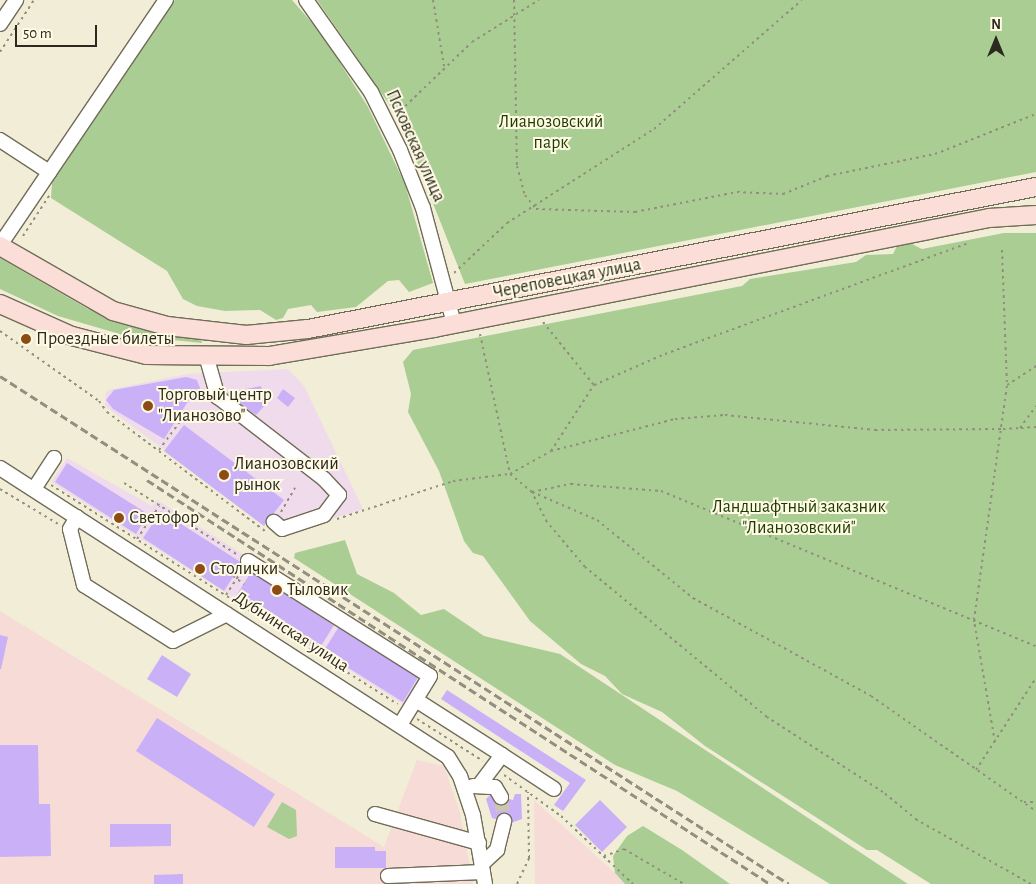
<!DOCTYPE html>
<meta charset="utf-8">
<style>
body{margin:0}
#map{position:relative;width:1036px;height:884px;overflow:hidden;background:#f2edd6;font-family:"Alegreya Sans",sans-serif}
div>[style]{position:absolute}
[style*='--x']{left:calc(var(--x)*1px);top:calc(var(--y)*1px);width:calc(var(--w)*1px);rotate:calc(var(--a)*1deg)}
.commercial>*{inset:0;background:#efdbeb}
.industrial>*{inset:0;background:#f6dbd6}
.green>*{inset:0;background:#aacd93}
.building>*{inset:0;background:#cab1f7}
.minor-tunnel>*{height:14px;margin-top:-7px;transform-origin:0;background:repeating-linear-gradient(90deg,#cac6b2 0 14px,transparent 0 21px)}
.path>*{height:2px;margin-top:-1px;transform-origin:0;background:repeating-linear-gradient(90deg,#918e7d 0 2.5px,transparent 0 6.5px)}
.roads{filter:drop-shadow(1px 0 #716c58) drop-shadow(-1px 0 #716c58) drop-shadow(0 1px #716c58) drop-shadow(0 -1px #716c58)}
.minor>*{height:14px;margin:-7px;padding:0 7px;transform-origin:7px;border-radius:7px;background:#fff}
.major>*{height:18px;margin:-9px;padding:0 9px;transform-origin:9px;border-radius:9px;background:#fcded9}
.rail>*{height:3px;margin-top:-1.5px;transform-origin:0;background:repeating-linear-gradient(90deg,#938f7f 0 8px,transparent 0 12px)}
.dots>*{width:14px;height:14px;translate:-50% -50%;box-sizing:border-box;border:2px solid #fffae3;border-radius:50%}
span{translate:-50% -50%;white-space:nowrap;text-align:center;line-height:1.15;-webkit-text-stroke:4px #fffae3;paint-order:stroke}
.park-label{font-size:18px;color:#1c3b00}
.street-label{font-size:18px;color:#2b2920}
.poi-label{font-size:18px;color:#2b2920}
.left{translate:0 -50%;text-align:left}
.north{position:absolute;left:971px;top:15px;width:50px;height:50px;-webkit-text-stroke:4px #fffae3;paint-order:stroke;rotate:0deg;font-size:14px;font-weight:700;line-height:20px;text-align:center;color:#2b2920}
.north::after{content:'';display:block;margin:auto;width:18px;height:22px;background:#2b2920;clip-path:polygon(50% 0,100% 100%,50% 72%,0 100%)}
.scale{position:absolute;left:15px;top:25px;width:82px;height:22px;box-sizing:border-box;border:2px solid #2b2920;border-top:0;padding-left:6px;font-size:15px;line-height:18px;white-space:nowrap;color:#2b2920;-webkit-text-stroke:4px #fffae3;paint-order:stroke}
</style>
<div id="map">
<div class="commercial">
<div style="clip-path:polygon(288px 369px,304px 386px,363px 509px,280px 535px,105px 406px,106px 392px,112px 389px,188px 374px)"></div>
<div style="clip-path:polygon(67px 458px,152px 506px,157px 500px,429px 672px,407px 707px,51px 482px)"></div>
</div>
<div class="industrial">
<div style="clip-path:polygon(0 611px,384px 847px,417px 760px,444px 766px,460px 813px,473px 884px,0 884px)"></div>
<div style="clip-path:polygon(534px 800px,615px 873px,625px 884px,535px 884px)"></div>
</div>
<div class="green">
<div style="clip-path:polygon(175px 0,292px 0,321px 33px,368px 107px,405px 184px,433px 283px,409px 292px,399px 280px,388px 281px,356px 307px,317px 312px,311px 305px,288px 309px,283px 318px,276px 320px,260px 310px,225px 311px,197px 306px,183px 299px,167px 271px,51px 198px,54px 153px,68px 148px)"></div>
<div style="clip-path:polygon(317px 0,1036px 0,1036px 172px,465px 284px,400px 120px)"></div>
<div style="clip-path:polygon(1004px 233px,1036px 233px,1036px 884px,931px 884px,877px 850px,867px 850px,705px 746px,662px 712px,622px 694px,605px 676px,581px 664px,530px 621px,483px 556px,473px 553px,464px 541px,439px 471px,408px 412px,411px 394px,403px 362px,413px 350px,742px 286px,750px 279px,856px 262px,866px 255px,893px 254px,897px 246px,908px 242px,922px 249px)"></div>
<div style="clip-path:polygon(0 258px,88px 309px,201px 339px,202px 343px,123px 335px,58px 316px,0 289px)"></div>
<div style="clip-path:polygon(345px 540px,357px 574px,394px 593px,421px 615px,444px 609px,484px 636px,560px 654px,908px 884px,830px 884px,677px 791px,615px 765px,294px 558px,295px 553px)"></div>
<div style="clip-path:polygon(282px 802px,296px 810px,297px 836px,289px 839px,267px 827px)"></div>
<div style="clip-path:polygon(643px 826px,682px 850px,730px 884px,625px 884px,615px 873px,613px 856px,627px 836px)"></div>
</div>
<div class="building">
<div style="clip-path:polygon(186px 377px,197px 380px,203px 396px,189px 400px,164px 439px,113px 409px,106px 400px,114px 390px)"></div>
<div style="clip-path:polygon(261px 386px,266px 404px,256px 415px,225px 393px)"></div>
<div style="clip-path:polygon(283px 389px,295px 398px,288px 407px,277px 398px)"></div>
<div style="clip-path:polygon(184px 425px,284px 500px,264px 526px,164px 451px)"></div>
<div style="clip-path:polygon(67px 463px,148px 514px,136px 534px,55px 482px)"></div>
<div style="clip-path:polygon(161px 511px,242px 563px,224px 591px,143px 538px)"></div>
<div style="clip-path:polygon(253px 569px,336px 622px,319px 649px,236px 596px)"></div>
<div style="clip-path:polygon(340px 625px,420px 674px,403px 702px,323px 652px)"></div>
<div style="clip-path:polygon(0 635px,8px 637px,1px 669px,0 669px)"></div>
<div style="clip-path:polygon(162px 655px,191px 674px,177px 697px,147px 679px)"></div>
<div style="clip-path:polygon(447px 690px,586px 780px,563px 811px,554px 805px,570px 783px,441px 699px)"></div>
<div style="clip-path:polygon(157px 718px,275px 794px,254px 827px,136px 751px)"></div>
<div style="clip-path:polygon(0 745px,38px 745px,39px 804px,50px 804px,51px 856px,0 857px)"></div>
<div style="clip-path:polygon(491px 794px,513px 800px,515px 794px,521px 794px,522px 819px,511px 823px,492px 818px,486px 799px)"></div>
<div style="clip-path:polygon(600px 800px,627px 827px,602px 852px,575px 825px)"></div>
<div style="clip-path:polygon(110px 824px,171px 824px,171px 846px,110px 847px)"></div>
<div style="clip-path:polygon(335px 847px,375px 847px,375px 851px,386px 851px,386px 868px,335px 868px)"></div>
<div style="clip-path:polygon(183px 874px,183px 884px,154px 884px,154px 875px)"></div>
</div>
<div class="minor-tunnel">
<div style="--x:501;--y:797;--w:24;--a:83"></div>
</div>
<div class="path">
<div style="--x:433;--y:0;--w:67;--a:80.5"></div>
<div style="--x:514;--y:0;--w:166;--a:89"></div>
<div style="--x:517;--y:166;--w:30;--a:75"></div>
<div style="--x:525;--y:195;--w:18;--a:52"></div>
<div style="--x:536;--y:209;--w:99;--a:1.7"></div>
<div style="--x:635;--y:212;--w:104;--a:-11.1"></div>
<div style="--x:737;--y:192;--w:46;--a:2.5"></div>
<div style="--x:783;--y:194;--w:48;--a:-22.2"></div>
<div style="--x:827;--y:176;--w:110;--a:-11.5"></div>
<div style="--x:935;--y:154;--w:109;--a:-21.6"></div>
<div style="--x:0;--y:52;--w:62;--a:-56.8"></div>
<div style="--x:396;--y:115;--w:105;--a:-43.8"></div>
<div style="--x:472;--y:42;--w:79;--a:-32.1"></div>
<div style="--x:23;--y:236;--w:48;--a:-57"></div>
<div style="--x:1002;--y:250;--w:135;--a:87.9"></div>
<div style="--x:454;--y:273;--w:73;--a:-43.3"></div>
<div style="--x:507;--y:223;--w:174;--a:-32.6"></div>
<div style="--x:654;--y:129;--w:196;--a:-41.1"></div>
<div style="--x:543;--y:322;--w:80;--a:51.1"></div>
<div style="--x:0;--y:331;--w:121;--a:35.3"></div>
<div style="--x:99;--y:401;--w:14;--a:54"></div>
<div style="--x:107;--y:412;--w:198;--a:37"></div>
<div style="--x:480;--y:334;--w:143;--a:77.9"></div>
<div style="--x:510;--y:474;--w:47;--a:-29.3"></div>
<div style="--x:551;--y:451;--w:128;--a:-14.5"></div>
<div style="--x:675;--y:419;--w:50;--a:-4.6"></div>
<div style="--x:725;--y:415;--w:151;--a:5.7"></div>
<div style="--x:875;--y:430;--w:128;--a:-0.4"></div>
<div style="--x:1003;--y:429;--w:17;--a:-3"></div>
<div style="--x:1020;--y:428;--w:27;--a:-54"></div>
<div style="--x:1021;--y:428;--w:15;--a:-4"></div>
<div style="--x:159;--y:450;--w:47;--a:-53.6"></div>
<div style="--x:187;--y:412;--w:9;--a:6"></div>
<div style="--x:551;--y:451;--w:79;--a:-56.9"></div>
<div style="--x:594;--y:385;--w:77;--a:-23.6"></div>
<div style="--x:665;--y:354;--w:324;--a:-20.1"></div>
<div style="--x:124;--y:483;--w:135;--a:32.3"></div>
<div style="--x:51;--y:485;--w:410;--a:32.3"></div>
<div style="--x:0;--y:489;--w:70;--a:31"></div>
<div style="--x:281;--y:512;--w:28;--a:-60"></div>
<div style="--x:337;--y:519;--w:122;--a:-18.1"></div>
<div style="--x:453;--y:481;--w:57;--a:-7"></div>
<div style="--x:510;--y:474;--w:28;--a:39"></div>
<div style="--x:532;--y:492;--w:71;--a:23.3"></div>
<div style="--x:597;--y:520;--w:124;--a:39.1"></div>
<div style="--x:693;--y:598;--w:203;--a:28.8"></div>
<div style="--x:871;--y:696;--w:201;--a:34.9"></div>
<div style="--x:137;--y:539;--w:40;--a:-56"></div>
<div style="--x:233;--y:576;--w:14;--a:36"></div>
<div style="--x:226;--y:595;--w:30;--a:-57"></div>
<div style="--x:417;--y:719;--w:78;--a:32.5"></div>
<div style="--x:995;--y:742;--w:124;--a:-99.8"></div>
<div style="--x:974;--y:620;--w:237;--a:-82"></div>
<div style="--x:1007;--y:385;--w:35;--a:-33"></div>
<div style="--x:976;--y:770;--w:110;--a:-56.9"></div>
<div style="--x:504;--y:775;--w:70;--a:35.7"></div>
<div style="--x:561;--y:816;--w:99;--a:43.4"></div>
<div style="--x:1024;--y:802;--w:12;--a:0"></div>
<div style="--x:604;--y:856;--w:21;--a:-19"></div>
<div style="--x:624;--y:849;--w:69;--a:30.3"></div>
<div style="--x:517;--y:884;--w:29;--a:-65"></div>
<div style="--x:529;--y:858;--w:66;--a:-90.9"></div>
<div style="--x:1031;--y:884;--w:131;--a:-150.7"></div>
<div style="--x:917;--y:820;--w:44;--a:-140.5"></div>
<div style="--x:883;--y:792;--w:138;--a:-147.1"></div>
<div style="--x:767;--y:717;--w:236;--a:-140.5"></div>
<div style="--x:585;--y:567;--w:59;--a:-130.2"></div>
<div style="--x:547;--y:522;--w:34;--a:-117"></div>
<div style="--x:532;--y:492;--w:40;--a:-12"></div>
<div style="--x:571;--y:484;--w:90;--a:4.4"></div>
<div style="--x:661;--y:491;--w:406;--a:22.5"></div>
</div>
<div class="roads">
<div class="minor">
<div style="--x:306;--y:0;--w:113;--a:54.8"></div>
<div style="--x:371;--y:92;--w:65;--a:63.4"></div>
<div style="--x:400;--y:150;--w:62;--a:68.4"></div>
<div style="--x:423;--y:208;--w:120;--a:75"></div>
<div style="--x:0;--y:24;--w:29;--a:-56"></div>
<div style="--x:0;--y:140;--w:59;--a:33.1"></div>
<div style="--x:0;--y:245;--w:296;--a:-55.9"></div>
<div style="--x:207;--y:359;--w:40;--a:74"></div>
<div style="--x:218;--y:397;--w:134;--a:37.7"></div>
<div style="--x:324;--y:479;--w:22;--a:47"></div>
<div style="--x:339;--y:495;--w:25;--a:127"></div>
<div style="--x:324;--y:515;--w:44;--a:161.6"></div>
<div style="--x:282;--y:529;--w:11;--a:-139"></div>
<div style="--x:0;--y:468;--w:533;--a:32.83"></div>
<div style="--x:448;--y:757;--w:22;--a:58"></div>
<div style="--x:460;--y:776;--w:41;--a:71.6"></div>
<div style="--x:473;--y:815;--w:70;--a:80.1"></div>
<div style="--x:34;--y:489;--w:37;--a:-57"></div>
<div style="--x:77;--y:517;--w:14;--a:120"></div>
<div style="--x:70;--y:529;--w:58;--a:76"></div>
<div style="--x:84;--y:585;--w:105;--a:32.2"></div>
<div style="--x:173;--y:641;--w:60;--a:-26.6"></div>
<div style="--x:248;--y:561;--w:215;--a:32.3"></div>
<div style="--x:430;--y:676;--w:57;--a:121.5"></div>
<div style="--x:416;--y:700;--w:102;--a:32.6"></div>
<div style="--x:502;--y:755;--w:35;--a:127"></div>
<div style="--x:502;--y:755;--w:62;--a:33.2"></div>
<div style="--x:473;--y:786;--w:22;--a:3"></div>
<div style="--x:495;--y:787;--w:12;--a:59"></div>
<div style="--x:375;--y:814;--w:108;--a:15.6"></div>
<div style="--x:482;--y:864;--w:21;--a:-43"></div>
<div style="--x:497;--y:850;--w:30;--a:-76"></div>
<div style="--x:388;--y:876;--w:95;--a:-2.4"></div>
</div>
<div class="major">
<div style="--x:0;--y:246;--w:130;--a:29.9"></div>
<div style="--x:113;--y:311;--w:56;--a:15.5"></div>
<div style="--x:167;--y:326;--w:80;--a:6.5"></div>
<div style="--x:246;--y:335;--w:62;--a:-5.5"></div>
<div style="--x:308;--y:329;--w:742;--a:-11.04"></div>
<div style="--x:0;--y:304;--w:79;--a:24"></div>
<div style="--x:72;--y:336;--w:76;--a:14.4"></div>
<div style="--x:146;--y:355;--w:123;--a:0.5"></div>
<div style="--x:269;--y:356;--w:167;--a:-9.6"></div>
<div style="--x:434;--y:328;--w:566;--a:-11.21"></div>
<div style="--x:989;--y:218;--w:47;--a:-3.7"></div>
</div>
</div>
<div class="rail">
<div style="--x:0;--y:376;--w:938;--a:32.78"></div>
<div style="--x:147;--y:480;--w:743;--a:32.96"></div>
</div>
<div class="dots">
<div style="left:26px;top:339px;background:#8c4c14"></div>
<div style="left:148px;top:406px;background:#8c4c14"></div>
<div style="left:224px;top:475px;background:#8c4c14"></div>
<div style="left:119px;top:518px;background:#8c4c14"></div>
<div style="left:200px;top:569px;background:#8c4c14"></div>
<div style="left:277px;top:590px;background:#8c4c14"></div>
</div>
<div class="park-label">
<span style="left:551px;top:133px">Лианозовский<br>парк</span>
<span style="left:799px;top:518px">Ландшафтный заказник<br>"Лианозовский"</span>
</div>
<div class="street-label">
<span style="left:415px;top:146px;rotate:66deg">Псковская улица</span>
<span style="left:567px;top:279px;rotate:-11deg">Череповецкая улица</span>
<span style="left:291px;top:632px;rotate:33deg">Дубнинская улица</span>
</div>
<div class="poi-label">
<span class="left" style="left:36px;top:339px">Проездные билеты</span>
<span class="left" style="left:158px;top:406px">Торговый центр<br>"Лианозово"</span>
<span class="left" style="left:234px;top:475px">Лианозовский<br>рынок</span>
<span class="left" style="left:129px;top:518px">Светофор</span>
<span class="left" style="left:210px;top:569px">Столички</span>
<span class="left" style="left:287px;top:590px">Тыловик</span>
</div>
<div class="north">N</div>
<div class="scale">50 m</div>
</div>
